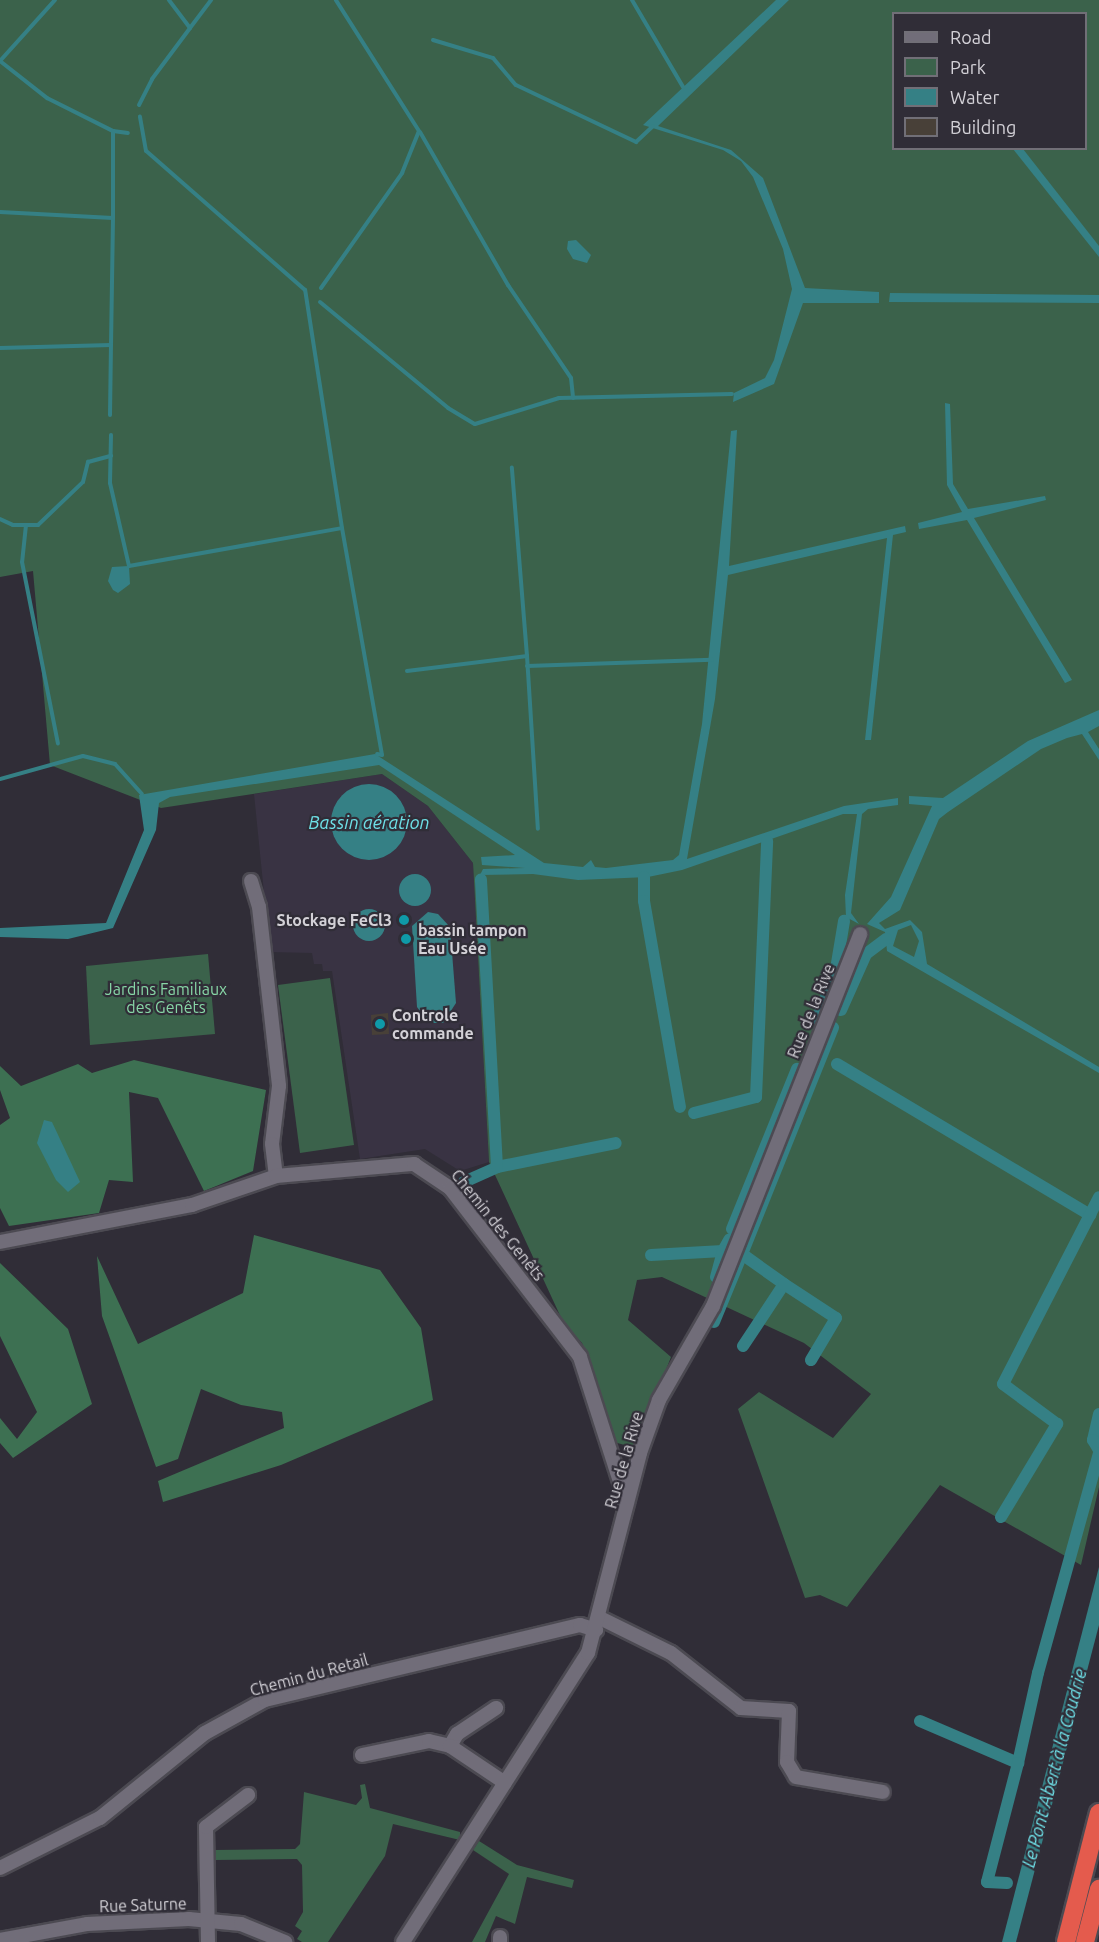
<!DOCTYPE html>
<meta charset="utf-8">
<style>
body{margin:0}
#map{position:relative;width:1099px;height:1942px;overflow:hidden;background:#302d37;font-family:Ubuntu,sans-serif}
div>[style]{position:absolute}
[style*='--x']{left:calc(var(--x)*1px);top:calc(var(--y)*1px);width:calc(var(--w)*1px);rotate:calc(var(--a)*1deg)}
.built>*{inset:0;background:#393343}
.green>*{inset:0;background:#3b624b}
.forest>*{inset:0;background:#3d7052}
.water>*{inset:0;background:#358085}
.round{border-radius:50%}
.stream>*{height:4px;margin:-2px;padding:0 2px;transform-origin:2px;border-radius:2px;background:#358085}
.canal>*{height:12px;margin:-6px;padding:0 6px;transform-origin:6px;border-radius:6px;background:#358085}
.building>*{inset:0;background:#484038}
.roads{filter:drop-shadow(2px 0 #4c4a52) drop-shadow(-2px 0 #4c4a52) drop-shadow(0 2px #4c4a52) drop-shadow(0 -2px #4c4a52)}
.minor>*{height:14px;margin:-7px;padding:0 7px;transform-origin:7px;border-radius:7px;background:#716d79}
.highway>*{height:18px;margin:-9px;padding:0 9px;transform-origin:9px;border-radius:9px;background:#e45b4d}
.dots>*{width:16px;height:16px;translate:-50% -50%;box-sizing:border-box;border:3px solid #302d37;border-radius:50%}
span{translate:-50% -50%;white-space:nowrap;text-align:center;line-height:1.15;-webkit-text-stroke:4.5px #302d37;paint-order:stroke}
.poi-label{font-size:16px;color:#d3d1d7;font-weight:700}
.right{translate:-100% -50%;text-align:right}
.left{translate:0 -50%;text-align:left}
.park-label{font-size:16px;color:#87d6a6}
.street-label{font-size:16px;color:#d3d1d7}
.water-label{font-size:18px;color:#6ee0e7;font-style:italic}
.legend{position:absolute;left:892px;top:12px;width:195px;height:138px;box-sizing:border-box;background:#302d37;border:2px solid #716f77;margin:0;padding:8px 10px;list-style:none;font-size:18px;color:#d3d1d7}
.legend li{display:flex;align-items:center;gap:12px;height:30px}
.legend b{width:30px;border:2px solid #716f77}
</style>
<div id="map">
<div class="built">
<div style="clip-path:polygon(382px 774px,428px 806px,473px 863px,489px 1162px,460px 1171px,425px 1149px,360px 1159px,332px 971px,323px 971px,322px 964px,314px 964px,312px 953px,270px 952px,254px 794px)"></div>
</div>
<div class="green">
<div style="clip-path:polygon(evenodd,0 0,1099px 0,1099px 1487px,1081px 1565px,940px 1485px,847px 1607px,820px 1595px,805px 1598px,738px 1409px,759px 1392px,833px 1438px,871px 1394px,804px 1343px,662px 1277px,637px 1280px,628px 1320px,671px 1357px,635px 1448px,614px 1442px,582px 1343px,564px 1324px,489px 1162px,473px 863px,428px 806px,382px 774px,161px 808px,50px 765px,33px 571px,0 577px,0 0,894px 14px,1086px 14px,1086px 148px,894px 148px,894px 14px)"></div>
<div style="clip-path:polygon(208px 954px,215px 1034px,90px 1045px,86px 966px)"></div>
<div style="clip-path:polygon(330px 978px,354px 1145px,300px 1153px,278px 985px)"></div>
<div style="clip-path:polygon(365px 1784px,370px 1808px,460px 1832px,460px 1840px,393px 1824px,385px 1856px,328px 1942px,302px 1942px,297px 1939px,302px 1931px,295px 1926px,303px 1912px,302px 1865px,297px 1859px,214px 1860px,214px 1850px,295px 1849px,300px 1844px,304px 1792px,356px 1805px,362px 1798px,360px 1785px)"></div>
<div style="clip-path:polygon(479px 1841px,517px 1865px,574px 1880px,572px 1888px,527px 1877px,515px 1924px,496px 1916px,485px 1942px,472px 1942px,509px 1874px,473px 1850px)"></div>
</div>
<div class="forest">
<div style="clip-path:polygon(134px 1060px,266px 1090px,253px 1171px,204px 1191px,158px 1098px,129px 1092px,133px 1182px,109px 1180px,99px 1213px,9px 1226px,0 1208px,0 1125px,10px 1118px,0 1090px,0 1066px,21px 1086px,78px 1064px,92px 1073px)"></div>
<div style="clip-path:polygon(254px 1235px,380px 1270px,421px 1328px,433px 1400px,281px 1465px,163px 1502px,158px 1481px,284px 1428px,282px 1412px,241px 1405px,201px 1389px,178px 1459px,156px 1467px,102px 1316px,97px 1256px,138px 1344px,243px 1293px)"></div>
<div style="clip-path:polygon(0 1263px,68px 1329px,92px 1404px,13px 1458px,0 1443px,0 1418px,17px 1439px,37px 1412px,0 1336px)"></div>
</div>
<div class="water">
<div style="clip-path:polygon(776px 0,789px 0,658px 126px,731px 150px,763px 178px,805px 288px,879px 292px,879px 303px,803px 303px,774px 384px,733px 402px,734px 393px,765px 378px,774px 360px,792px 289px,783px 249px,753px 177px,741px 161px,723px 150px,643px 125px)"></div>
<div style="clip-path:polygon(1013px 149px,1023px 149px,1099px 246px,1099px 257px)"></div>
<div style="clip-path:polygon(576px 240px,591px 255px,587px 263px,573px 259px,567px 249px,568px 241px)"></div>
<div style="clip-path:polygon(890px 293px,1099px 295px,1099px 303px,889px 302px)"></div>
<div style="clip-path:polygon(945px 403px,950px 404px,953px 484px,968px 509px,1045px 496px,1046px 500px,974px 518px,1072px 680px,1065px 683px,967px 520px,919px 529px,918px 523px,962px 512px,947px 485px)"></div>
<div style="clip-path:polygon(737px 430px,729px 566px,905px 526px,906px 532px,893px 535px,871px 740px,865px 740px,887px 538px,728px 575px,715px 699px,687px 859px,844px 806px,898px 798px,898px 805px,868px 809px,862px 814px,851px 913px,859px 924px,846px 917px,845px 895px,857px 814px,843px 814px,682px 870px,648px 877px,578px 880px,533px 874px,480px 875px,483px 869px,525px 868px,482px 865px,481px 857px,515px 855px,379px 765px,170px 797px,159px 803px,156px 830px,113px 928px,68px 939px,0 937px,0 928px,106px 923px,144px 830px,139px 795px,375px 754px,544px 863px,583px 867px,591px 860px,595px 867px,606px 868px,673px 860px,679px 855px,702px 724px,731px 431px)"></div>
<div style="clip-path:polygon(129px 566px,130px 584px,118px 593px,113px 590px,108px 581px,112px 567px)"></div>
<div style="clip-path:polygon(evenodd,1099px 710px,1099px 726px,1088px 732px,1099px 749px,1099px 760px,1082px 734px,1067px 738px,1041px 749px,948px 812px,939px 819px,900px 910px,879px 923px,885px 929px,910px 920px,922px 932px,927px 964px,1099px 1067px,1099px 1073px,887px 951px,885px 932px,867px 924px,891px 897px,932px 806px,909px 804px,909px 796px,943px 798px,1028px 741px,1099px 710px,911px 925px,919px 941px,914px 957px,893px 946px,898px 930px,911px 925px)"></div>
<div class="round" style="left:331px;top:784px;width:76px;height:76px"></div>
<div class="round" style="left:399px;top:874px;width:32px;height:32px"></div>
<div class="round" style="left:353px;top:909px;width:32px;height:32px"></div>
<div style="clip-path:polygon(428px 912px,438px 914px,450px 927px,456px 1003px,443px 1023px,429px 1023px,417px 1007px,412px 926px)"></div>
<div style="clip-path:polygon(44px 1120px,52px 1122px,80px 1182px,68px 1192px,56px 1180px,37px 1143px)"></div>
<div style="clip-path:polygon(1099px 1567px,1099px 1625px,1016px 1942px,1002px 1942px)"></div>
</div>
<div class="stream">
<div style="--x:632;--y:0;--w:101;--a:59.6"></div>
<div style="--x:190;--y:28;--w:35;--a:-53"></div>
<div style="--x:433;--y:40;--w:63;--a:16.7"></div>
<div style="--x:493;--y:58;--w:35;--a:50"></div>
<div style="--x:516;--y:85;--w:133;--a:25.4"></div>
<div style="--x:636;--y:142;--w:23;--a:-43"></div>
<div style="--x:0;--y:61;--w:60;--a:38.2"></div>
<div style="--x:47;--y:98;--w:74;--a:26.6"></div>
<div style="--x:0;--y:61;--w:82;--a:-48"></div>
<div style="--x:139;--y:105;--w:29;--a:-63"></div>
<div style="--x:152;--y:79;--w:64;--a:-53.3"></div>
<div style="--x:190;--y:28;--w:35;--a:-127"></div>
<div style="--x:420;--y:132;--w:177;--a:60.1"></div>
<div style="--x:508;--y:285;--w:112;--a:55.9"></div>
<div style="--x:571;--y:378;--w:20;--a:84"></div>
<div style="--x:0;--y:212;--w:113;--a:3"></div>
<div style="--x:113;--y:218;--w:127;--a:90.9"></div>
<div style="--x:111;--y:345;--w:111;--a:178.5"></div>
<div style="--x:113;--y:218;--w:87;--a:-90"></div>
<div style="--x:113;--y:131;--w:15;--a:8"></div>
<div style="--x:321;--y:288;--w:141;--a:-54.8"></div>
<div style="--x:402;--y:173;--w:45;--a:-68"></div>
<div style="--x:419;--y:131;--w:155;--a:-122.4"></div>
<div style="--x:320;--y:302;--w:166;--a:39.6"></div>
<div style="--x:448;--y:408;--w:31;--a:31"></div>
<div style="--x:475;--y:424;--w:88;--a:-17.2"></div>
<div style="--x:559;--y:398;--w:173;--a:-1.3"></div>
<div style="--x:110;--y:415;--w:70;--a:-89.2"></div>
<div style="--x:111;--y:435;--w:48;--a:91.2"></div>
<div style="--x:110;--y:483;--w:85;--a:77.1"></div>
<div style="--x:129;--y:566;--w:216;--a:-10.1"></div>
<div style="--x:342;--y:528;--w:241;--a:-98.8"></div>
<div style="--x:305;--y:290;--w:211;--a:-138.8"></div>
<div style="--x:146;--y:151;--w:35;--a:-100"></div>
<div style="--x:0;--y:519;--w:14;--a:25"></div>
<div style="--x:13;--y:525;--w:25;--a:0"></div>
<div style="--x:38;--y:525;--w:62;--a:-43.7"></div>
<div style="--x:83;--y:482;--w:21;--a:-76"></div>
<div style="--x:88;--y:462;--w:24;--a:-15"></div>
<div style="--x:26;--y:525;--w:37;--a:96"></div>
<div style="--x:22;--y:562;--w:185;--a:78.8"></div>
<div style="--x:342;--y:528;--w:230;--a:80"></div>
<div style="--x:382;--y:755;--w:5;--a:-169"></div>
<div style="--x:527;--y:656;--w:173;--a:86.4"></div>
<div style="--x:527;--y:666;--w:185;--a:-1.9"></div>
<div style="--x:407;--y:671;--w:121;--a:-7.1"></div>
<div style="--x:527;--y:656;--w:189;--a:-94.6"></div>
<div style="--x:0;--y:779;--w:86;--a:-15.5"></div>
<div style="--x:83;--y:756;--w:33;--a:14"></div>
<div style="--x:115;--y:764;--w:40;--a:48"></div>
</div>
<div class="canal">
<div style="--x:644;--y:877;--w:24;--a:90"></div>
<div style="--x:644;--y:901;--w:209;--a:80.1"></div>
<div style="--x:841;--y:1010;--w:61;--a:-65.9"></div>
<div style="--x:866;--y:954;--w:25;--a:-37"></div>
<div style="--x:817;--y:1019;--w:48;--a:-67.8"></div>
<div style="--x:835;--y:975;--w:55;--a:-80.5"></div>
<div style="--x:837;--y:1064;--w:295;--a:30.8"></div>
<div style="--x:694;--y:1113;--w:64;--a:-14.5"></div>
<div style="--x:756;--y:1097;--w:256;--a:-87.5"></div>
<div style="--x:497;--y:1167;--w:121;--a:-11.4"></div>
<div style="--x:464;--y:1182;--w:36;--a:-24"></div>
<div style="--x:497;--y:1167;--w:288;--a:-93.2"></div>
<div style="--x:732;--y:1229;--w:173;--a:-67.9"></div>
<div style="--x:723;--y:1251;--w:13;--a:-61"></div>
<div style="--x:742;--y:1254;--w:244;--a:-68.1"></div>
<div style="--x:651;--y:1255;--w:72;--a:-3.2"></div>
<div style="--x:723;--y:1251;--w:27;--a:105"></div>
<div style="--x:714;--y:1322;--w:74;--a:-67.6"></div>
<div style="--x:742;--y:1254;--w:52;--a:35.5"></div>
<div style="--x:743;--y:1346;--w:74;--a:-56.5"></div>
<div style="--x:784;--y:1284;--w:62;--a:33.2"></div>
<div style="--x:836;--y:1318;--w:49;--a:120.8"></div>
<div style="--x:1099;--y:1414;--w:27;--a:103"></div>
<div style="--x:1093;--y:1440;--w:12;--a:59"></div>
<div style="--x:1001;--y:1517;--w:109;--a:-58.9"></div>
<div style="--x:1057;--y:1424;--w:67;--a:-143.5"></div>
<div style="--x:1003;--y:1384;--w:210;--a:-62.8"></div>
<div style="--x:920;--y:1721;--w:107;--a:23.2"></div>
<div style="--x:1018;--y:1763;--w:92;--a:-77.5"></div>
<div style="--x:1038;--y:1673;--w:228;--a:-74.5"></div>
<div style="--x:1007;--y:1883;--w:20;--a:-177"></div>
<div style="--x:987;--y:1882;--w:123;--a:-75.4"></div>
</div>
<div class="building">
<div style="clip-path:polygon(388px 1013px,389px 1034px,372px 1035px,371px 1015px)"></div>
</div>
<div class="roads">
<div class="minor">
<div style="--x:251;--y:881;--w:27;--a:73"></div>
<div style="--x:259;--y:907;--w:180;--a:83.6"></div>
<div style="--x:279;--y:1086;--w:58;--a:96.9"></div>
<div style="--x:272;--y:1144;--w:32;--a:83"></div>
<div style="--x:0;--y:1242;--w:196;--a:-10.9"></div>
<div style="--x:192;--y:1205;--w:89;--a:-19"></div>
<div style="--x:276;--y:1176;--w:139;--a:-5"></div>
<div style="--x:414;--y:1164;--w:43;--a:33.7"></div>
<div style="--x:450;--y:1188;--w:213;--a:52.4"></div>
<div style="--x:580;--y:1357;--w:153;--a:72.2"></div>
<div style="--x:598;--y:1617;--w:81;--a:26.3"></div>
<div style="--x:671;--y:1653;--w:89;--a:38.2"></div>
<div style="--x:741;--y:1708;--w:48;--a:3.6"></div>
<div style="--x:789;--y:1711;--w:51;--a:92.2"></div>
<div style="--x:787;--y:1762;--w:17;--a:59"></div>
<div style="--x:796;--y:1777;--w:88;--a:9.8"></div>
<div style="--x:450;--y:1746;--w:14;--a:-60"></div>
<div style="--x:457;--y:1734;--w:47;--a:-33.7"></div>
<div style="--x:362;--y:1755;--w:68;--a:-11.8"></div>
<div style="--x:429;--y:1741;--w:22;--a:13"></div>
<div style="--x:450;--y:1746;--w:66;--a:33.9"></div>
<div style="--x:0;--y:1868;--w:112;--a:-26.6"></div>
<div style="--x:100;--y:1818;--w:135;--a:-39"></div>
<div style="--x:205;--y:1733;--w:68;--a:-28.8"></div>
<div style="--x:265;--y:1700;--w:324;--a:-13.4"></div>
<div style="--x:580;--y:1625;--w:17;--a:17"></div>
<div style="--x:500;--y:1937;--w:5;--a:90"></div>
<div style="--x:0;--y:1940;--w:88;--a:-10.4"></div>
<div style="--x:87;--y:1924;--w:102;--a:-2.8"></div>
<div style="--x:189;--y:1919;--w:52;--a:5.5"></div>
<div style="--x:241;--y:1924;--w:48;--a:22.2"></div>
<div style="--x:208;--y:1942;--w:115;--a:-91"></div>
<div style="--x:206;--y:1827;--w:53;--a:-37.3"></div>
<div style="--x:403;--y:1942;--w:343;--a:-57.4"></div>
<div style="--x:588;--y:1653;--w:207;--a:-75.4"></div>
<div style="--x:640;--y:1453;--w:56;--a:-70.3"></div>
<div style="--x:659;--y:1400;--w:108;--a:-60.1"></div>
<div style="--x:713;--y:1306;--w:400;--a:-68.4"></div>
</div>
<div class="highway">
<div style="--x:1066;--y:1942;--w:133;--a:-75.7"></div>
<div style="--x:1085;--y:1942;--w:55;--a:-75.2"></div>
</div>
</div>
<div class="dots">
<div style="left:404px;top:920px;background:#0f9aa8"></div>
<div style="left:406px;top:939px;background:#0f9aa8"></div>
<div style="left:380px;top:1024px;background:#0f9aa8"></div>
</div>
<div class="poi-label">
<span class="right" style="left:392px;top:920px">Stockage FeCl3</span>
<span class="left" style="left:418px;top:939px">bassin tampon<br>Eau Usée</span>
<span class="left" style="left:392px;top:1024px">Controle<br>commande</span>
</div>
<div class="park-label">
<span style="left:166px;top:998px">Jardins Familiaux<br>des Genêts</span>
</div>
<div class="street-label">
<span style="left:811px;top:1011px;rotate:-68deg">Rue de la Rive</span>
<span style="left:498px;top:1225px;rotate:51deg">Chemin des Genêts</span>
<span style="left:624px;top:1460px;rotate:-74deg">Rue de la Rive</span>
<span style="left:309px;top:1675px;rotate:-15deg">Chemin du Retail</span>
<span style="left:143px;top:1905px;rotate:-2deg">Rue Saturne</span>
</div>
<div class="water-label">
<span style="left:369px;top:822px">Bassin aération</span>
<span style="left:1054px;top:1768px;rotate:-75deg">Le Pont Abert à la Coudrie</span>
</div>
<ul class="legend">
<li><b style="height:8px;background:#716d79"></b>Road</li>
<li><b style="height:16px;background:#3b624b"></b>Park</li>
<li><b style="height:16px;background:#358085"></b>Water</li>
<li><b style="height:16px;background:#484038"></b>Building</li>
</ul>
</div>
